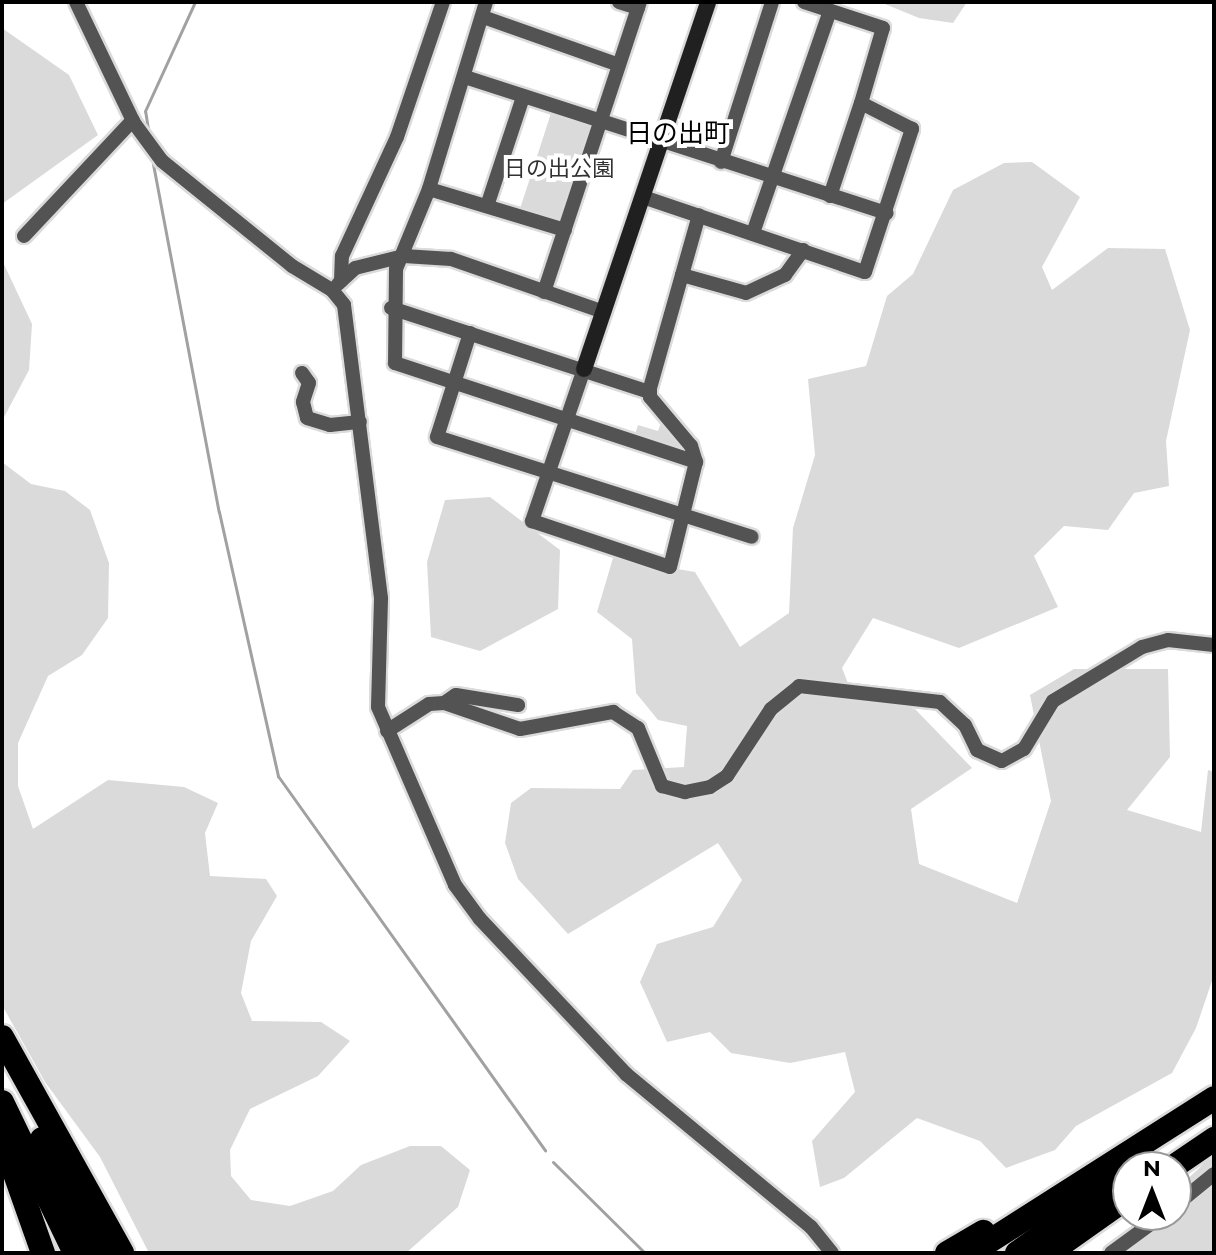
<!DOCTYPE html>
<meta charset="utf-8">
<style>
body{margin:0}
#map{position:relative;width:1216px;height:1255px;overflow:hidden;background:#fff;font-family:Montserrat,"Noto Sans JP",sans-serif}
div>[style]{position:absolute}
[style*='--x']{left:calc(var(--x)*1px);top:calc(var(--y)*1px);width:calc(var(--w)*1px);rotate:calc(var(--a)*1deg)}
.green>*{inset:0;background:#dadada}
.stream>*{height:3px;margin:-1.5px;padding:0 1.5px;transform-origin:1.5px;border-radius:1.5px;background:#a1a1a1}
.roads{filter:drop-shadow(2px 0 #dbdbdb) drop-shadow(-2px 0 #dbdbdb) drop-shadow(0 2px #dbdbdb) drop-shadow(0 -2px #dbdbdb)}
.street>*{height:14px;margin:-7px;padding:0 7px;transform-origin:7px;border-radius:7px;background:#535353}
.secondary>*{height:16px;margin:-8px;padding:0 8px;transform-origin:8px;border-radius:8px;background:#202020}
.highway>*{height:24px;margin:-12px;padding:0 12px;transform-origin:12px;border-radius:12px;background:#000}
span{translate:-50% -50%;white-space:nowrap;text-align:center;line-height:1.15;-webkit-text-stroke:8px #fff;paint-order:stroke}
.park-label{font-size:22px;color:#313131}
.quarter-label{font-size:26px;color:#000}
.frame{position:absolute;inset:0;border:4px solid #000;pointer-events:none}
.north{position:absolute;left:1112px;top:1151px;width:80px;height:80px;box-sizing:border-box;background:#fff;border:2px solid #999;border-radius:50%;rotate:0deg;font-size:22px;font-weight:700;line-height:32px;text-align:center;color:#000}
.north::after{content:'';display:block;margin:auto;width:28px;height:36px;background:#000;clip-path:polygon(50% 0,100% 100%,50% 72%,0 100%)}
</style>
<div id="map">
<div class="green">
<div style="clip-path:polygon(880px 2px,967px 2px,953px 23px,919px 18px)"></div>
<div style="clip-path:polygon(2px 28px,69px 75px,98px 135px,2px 204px)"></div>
<div style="clip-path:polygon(553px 107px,600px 123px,565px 230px,518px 215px)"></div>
<div style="clip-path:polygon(1032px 162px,1080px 197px,1042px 267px,1052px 290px,1108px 248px,1165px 249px,1190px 330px,1166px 441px,1169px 486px,1134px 493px,1108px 530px,1064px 526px,1034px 556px,1058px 607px,959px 648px,873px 618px,842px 668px,851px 691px,915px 709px,972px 768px,911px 809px,919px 864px,1017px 903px,1051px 801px,1030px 695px,1074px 669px,1168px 669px,1170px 757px,1127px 810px,1201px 832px,1208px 770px,1214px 772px,1214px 975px,1196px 1028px,1172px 1073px,1076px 1126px,1055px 1150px,1006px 1168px,980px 1141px,917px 1118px,844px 1178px,820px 1187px,812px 1141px,855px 1092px,845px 1052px,790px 1063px,731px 1053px,710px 1032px,667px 1042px,640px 982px,657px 944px,713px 927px,742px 880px,718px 843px,568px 934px,518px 879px,505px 843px,511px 803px,531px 788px,620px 789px,633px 770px,684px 767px,687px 726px,658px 720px,636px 693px,632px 639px,597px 612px,613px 558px,695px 572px,740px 647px,789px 613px,793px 528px,815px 455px,808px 379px,866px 366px,887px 296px,913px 274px,953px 190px,1004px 163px)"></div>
<div style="clip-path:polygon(2px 260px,32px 324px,29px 370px,2px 421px)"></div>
<div style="clip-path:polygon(664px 414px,696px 462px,632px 444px,638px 425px,658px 431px)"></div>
<div style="clip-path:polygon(2px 462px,31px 484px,65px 491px,90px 510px,109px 563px,108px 618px,82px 655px,48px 676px,18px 743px,18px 786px,33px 829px,108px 780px,184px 787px,218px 803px,205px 833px,210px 876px,266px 879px,277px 896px,251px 941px,241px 993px,252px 1021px,321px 1022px,350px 1041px,318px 1076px,250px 1109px,230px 1150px,231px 1176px,251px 1200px,290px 1206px,333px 1191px,361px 1165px,410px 1146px,441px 1146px,470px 1170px,458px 1207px,406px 1253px,149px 1253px,100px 1157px,45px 1082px,2px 1005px)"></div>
<div style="clip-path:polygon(490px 497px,560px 550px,558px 609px,480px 651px,431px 637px,427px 562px,445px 500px)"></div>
<div style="clip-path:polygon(1214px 1154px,1214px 1253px,1108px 1253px,1149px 1215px,1176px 1215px,1176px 1190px)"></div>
</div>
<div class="stream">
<div style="--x:148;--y:129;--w:18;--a:-99"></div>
<div style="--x:145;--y:111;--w:120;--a:-65.4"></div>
<div style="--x:153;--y:164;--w:354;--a:79.3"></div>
<div style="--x:219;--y:512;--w:271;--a:77.4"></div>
<div style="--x:278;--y:776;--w:460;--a:54.5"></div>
<div style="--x:553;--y:1162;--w:129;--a:44.7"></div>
</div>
<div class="roads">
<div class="street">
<div style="--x:76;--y:2;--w:134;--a:64.4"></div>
<div style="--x:134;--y:123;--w:47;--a:53.6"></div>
<div style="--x:162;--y:161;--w:167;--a:38.9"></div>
<div style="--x:292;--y:266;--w:47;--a:31"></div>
<div style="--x:332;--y:290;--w:19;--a:51"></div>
<div style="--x:344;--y:305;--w:296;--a:82.8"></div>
<div style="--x:381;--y:599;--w:108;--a:91.6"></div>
<div style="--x:378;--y:707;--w:194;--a:66.6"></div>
<div style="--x:455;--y:885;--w:42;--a:53.7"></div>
<div style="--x:480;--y:919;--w:213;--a:46.7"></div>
<div style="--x:626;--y:1074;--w:240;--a:39.6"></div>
<div style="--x:811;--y:1227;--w:33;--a:51"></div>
<div style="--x:486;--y:2;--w:195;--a:107"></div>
<div style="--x:429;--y:189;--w:87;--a:112.4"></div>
<div style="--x:396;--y:269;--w:94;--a:90.6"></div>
<div style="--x:395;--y:363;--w:317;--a:18.2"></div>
<div style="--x:619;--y:2;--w:20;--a:18"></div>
<div style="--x:483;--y:17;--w:144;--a:19.4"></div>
<div style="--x:465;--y:77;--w:443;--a:17.9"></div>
<div style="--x:721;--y:162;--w:168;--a:-72.3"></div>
<div style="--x:429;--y:189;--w:142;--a:16.8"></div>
<div style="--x:830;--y:196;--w:98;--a:-71.6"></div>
<div style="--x:643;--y:197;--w:234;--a:18.7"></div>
<div style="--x:865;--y:272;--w:151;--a:-71.8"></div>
<div style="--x:912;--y:129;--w:57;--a:-153"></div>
<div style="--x:861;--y:103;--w:78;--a:-73.7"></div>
<div style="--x:883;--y:28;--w:83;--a:-161.8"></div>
<div style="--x:487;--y:206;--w:115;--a:-71.7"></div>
<div style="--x:753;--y:233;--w:235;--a:-70.9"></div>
<div style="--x:24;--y:236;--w:159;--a:-46.8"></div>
<div style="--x:682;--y:275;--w:62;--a:-74.2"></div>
<div style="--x:341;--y:281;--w:25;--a:-88"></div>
<div style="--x:342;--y:256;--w:131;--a:-65.2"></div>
<div style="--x:397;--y:137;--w:143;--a:-71.2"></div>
<div style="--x:338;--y:284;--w:23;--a:-43"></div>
<div style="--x:355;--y:268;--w:50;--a:-13.8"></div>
<div style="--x:404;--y:256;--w:47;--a:3.7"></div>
<div style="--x:451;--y:259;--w:162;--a:19.1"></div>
<div style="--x:544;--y:292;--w:305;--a:-71.7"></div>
<div style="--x:391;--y:308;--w:272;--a:18"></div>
<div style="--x:470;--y:333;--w:109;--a:107.6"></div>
<div style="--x:437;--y:437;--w:330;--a:17.6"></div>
<div style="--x:584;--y:369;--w:161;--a:108.9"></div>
<div style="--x:532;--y:521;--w:145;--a:18.4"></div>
<div style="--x:670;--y:567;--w:108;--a:-76.1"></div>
<div style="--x:696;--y:462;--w:17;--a:-107"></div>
<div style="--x:691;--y:446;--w:64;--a:-129.9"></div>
<div style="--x:650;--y:397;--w:9;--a:-90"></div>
<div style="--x:650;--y:388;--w:117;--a:-74.2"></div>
<div style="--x:682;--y:275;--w:66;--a:15.7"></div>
<div style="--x:746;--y:293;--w:43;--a:-24.8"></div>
<div style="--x:785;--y:275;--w:31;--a:-54"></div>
<div style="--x:302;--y:373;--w:12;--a:55"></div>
<div style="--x:309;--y:383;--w:20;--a:108"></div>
<div style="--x:303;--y:402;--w:16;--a:76"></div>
<div style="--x:307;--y:418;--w:24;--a:17"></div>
<div style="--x:330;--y:425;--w:30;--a:-6"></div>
<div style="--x:444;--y:703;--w:14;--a:-34"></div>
<div style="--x:456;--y:695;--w:63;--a:9.2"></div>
<div style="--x:387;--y:731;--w:50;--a:-32.7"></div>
<div style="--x:429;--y:704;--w:15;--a:-4"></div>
<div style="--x:444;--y:703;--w:80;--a:18.9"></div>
<div style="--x:520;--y:729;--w:95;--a:-10.4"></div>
<div style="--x:613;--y:712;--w:30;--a:33"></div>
<div style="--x:638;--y:728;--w:63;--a:67.5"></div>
<div style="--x:662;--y:786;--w:24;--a:15"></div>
<div style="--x:685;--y:792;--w:25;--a:-11"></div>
<div style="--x:710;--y:787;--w:20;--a:-33"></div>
<div style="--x:727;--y:776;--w:80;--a:-56.7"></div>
<div style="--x:771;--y:709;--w:36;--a:-39"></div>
<div style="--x:799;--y:686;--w:142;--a:6.5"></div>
<div style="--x:940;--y:702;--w:34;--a:43"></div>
<div style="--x:965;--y:725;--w:28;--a:64"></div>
<div style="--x:977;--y:750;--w:27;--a:24"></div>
<div style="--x:1002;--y:761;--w:25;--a:-29"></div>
<div style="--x:1024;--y:749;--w:56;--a:-58.9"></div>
<div style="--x:1053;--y:701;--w:104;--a:-31.2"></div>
<div style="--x:1142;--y:647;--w:27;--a:-15"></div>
<div style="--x:1168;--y:640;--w:46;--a:6.2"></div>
<div style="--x:1176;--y:1205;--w:49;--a:-39.2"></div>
<div style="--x:1111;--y:1253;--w:64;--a:-36.2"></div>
</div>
<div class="secondary">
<div style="--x:584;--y:369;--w:387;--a:-71.3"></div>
</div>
<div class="highway">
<div style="--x:2;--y:1037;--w:247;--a:60.9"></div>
<div style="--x:2;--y:1102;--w:168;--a:64.2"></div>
<div style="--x:2;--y:1137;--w:123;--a:70.5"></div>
<div style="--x:42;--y:1139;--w:126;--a:64.7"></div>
<div style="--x:1173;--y:1167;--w:50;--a:-34.3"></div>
<div style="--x:947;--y:1253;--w:42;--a:-30.3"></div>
<div style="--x:971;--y:1253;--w:288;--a:-32.5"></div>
<div style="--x:1017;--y:1253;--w:136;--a:-35.4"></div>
<div style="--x:1049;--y:1253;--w:97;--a:-35.3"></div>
</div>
</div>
<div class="park-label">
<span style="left:559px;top:169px">日の出公園</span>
</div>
<div class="quarter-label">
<span style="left:678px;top:134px">日の出町</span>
</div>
<div class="frame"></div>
<div class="north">N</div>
</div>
